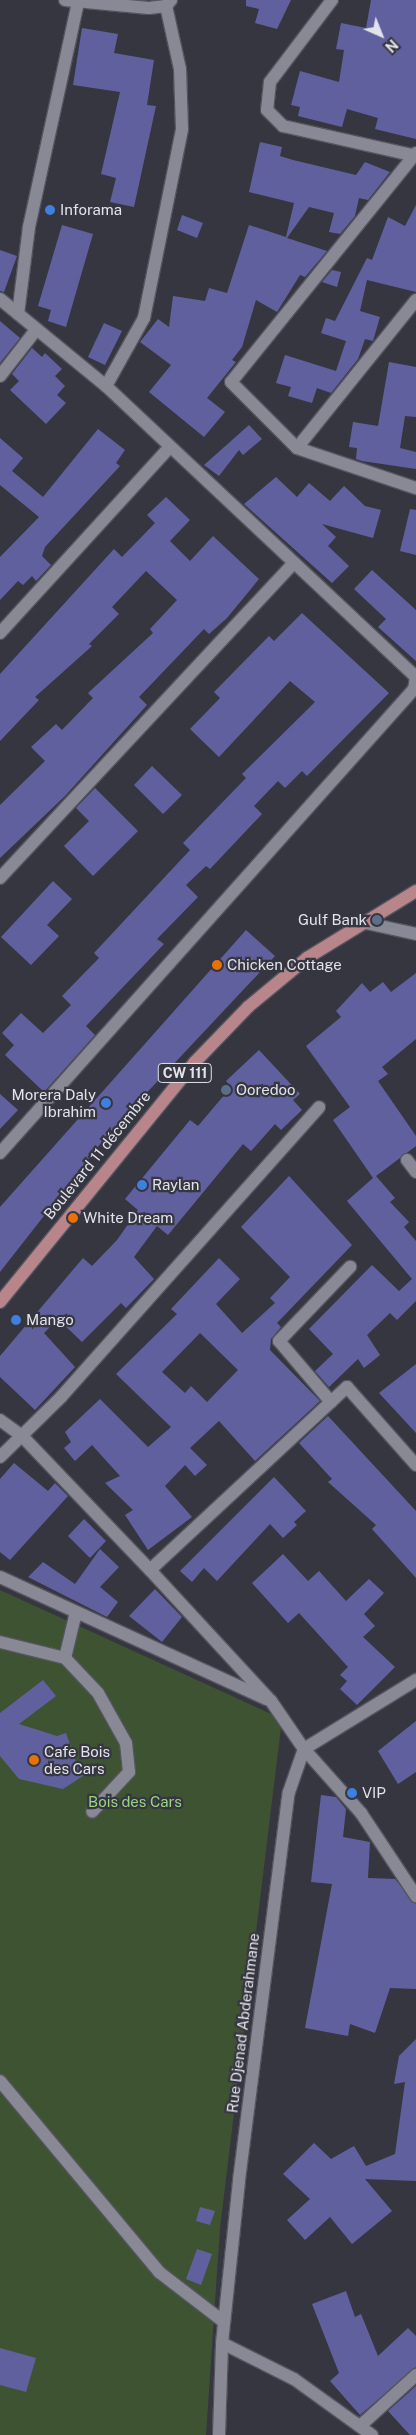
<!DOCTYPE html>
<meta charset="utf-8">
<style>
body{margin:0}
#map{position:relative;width:416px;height:2435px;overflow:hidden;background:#363641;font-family:"Public Sans",sans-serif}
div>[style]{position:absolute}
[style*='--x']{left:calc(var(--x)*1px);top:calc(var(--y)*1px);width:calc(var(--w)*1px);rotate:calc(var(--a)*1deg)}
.green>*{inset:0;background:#3d5332}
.building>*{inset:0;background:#61609f}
.roads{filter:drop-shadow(1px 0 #54555e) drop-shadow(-1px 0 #54555e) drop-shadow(0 1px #54555e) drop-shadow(0 -1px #54555e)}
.minor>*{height:12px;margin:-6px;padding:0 6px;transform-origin:6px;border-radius:6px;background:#898996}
.major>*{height:12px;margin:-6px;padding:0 6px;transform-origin:6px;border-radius:6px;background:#b8858b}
.dots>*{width:14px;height:14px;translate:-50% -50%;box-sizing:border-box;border:2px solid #363641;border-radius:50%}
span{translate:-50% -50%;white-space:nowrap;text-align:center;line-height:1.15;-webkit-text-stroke:4.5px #363641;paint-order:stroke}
.shield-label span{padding:1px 4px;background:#363641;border:1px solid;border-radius:4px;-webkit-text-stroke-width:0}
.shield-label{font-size:14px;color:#e2e3ea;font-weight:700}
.poi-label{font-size:15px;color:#e2e3ea}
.left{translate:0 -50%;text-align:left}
.right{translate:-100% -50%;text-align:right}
.street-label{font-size:15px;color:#e2e3ea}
.park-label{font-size:15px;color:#9bd480}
.north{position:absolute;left:356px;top:10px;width:50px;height:50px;-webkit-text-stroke:4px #363641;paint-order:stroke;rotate:136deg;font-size:14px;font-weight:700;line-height:20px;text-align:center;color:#e2e3ea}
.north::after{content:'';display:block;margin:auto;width:18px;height:22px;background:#e2e3ea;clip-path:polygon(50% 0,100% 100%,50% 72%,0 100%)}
</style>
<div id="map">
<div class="green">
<div style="clip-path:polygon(0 1590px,282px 1719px,220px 2228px,206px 2435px,0 2435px)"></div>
</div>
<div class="building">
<div style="clip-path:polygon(246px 0,291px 0,277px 29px,255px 23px,259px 9px,246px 6px)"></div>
<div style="clip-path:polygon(371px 0,416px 0,416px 139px,375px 129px,378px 118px,347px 109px,342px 127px,298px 116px,300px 107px,291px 105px,300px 71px,339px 82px,344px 50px,336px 49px,341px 23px,366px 28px)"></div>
<div style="clip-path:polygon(82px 28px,118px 34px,114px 53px,154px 60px,147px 105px,156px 106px,134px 207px,110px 202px,116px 178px,101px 174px,120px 92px,73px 85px)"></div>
<div style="clip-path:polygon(260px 142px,282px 147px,280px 156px,293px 160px,356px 175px,365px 162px,390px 172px,368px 200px,359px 198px,355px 216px,340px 234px,329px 232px,334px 213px,309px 207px,287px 238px,327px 251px,305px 277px,300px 275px,277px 312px,256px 300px,242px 347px,232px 360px,236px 362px,207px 398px,225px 412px,204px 437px,149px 392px,171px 365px,140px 342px,158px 319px,169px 327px,173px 296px,205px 301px,209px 288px,227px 293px,249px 225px,286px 237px,294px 203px,249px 192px)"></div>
<div style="clip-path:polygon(416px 205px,416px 292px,367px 280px,360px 311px,380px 317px,373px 341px,365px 339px,358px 359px,331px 393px,317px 388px,312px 403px,288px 396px,291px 387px,276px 383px,285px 355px,336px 371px,346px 341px,321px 333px,326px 318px,335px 321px,367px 258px,372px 260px,388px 217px,405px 226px)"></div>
<div style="clip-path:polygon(182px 215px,203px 223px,197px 238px,177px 230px)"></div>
<div style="clip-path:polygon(62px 225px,93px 234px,66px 327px,48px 321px,51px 310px,38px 306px)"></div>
<div style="clip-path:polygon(0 250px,17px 256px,4px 292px,0 291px)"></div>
<div style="clip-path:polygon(332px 270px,341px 272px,337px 287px,322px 282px)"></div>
<div style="clip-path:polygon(0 321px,20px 338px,0 363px)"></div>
<div style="clip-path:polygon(104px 323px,122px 331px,105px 365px,88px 357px)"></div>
<div style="clip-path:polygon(32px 348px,42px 357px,45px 353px,62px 369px,55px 376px,65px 386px,57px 395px,66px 403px,46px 424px,10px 390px,19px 381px,12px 374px)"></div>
<div style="clip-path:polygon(389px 362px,416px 367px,416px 417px,405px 416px,400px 448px,416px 452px,416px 469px,362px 461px,356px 459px,357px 448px,349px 447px,353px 422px,378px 426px)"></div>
<div style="clip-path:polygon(249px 425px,262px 439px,243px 455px,239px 450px,219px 476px,204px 465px)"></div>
<div style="clip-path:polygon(98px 429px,125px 450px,116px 463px,120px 466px,45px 547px,42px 556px,51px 565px,36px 581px,32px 576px,23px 585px,18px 581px,0 600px,0 557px,39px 517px,0 485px,0 438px,23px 458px,12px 471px,43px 497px)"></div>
<div style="clip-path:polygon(276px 477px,297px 497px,309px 483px,330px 501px,344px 486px,365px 506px,381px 510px,373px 538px,322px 524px,336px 537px,328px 546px,349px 566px,332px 583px,244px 504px)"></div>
<div style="clip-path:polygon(166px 497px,190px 520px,170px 541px,190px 561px,213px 536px,259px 579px,227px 618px,209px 634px,204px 629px,139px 697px,147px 705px,65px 796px,0 858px,0 805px,45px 761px,31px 747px,56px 724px,62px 730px,93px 698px,88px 693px,153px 633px,150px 629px,177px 600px,146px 571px,112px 607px,119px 614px,89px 644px,92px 646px,35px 697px,39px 700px,0 741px,0 674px,114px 549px,122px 557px,155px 523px,147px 515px)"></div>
<div style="clip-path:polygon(410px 509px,416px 510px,416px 555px,400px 551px)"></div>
<div style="clip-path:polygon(372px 570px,416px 610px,416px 661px,378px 627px,386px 619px,354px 589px)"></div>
<div style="clip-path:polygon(302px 613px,389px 693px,307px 776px,302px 771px,285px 788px,278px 781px,254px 806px,262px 814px,210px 869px,206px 866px,186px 885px,198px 897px,157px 939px,164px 944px,86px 1026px,95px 1035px,44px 1092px,5px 1055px,14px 1045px,2px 1033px,21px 1013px,43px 1033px,71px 1005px,62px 996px,99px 958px,94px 953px,190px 850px,183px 843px,246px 778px,242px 774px,315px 702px,290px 681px,219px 757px,190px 729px,220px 698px,214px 692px,269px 636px,274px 641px)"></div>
<div style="clip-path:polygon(152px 766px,182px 795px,163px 814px,134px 785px)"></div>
<div style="clip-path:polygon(95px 788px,138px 831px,93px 876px,64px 846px,89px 821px,76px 808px)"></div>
<div style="clip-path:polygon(53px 881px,72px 899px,47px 925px,59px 936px,31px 965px,1px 937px)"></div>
<div style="clip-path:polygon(246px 930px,275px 956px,108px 1134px,0 1272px,0 1207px)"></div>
<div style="clip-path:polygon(416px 973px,416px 1039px,382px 1067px,388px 1074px,378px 1081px,416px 1136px,416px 1146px,376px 1176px,395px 1198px,390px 1202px,409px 1222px,404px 1227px,416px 1241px,416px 1301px,397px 1320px,390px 1313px,367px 1335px,380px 1355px,364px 1368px,358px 1359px,329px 1387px,315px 1371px,333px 1354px,309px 1329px,372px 1265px,399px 1291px,412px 1279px,347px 1201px,373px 1178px,333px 1120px,350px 1107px,306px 1046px,341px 1017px,336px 1011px,362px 983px,370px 992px,383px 982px,391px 992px)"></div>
<div style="clip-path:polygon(259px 1050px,300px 1094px,293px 1100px,302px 1110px,281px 1130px,275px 1124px,251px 1151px,243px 1144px,168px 1235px,157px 1226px,134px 1257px,154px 1279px,126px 1308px,121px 1303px,82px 1342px,58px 1319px,44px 1333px,75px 1367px,35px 1410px,0 1377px,0 1356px,83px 1258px,92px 1266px,117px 1240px,138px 1210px,125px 1199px,190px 1120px,198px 1126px,231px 1087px,226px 1081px)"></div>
<div style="clip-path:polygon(0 1094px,18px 1110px,0 1129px)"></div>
<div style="clip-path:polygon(evenodd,289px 1176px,352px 1245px,277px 1323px,281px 1327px,271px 1339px,270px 1350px,320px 1401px,255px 1461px,219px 1421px,190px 1448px,207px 1465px,195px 1476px,185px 1465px,165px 1486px,192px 1517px,148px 1550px,125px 1515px,133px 1510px,105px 1483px,120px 1476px,92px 1445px,75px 1461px,64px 1448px,71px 1442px,65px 1432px,100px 1399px,148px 1447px,171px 1427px,116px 1374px,177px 1314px,171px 1309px,219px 1258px,240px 1279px,216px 1304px,242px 1333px,275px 1303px,270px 1298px,290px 1277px,241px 1227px,289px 1176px,200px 1333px,238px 1370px,207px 1402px,191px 1386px,185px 1393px,162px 1372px,200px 1333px)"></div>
<div style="clip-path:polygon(416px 1364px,416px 1433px,379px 1393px)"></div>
<div style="clip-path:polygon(328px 1416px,416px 1511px,416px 1578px,372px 1529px,376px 1525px,328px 1482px,332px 1479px,299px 1443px)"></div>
<div style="clip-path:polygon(14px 1463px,48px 1491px,55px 1483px,68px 1496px,10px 1560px,0 1552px,0 1479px)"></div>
<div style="clip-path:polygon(274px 1477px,306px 1511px,294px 1522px,297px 1525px,283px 1538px,270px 1524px,217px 1581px,204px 1568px,192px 1582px,180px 1571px)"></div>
<div style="clip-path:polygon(84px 1519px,106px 1541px,90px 1558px,68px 1536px)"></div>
<div style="clip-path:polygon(100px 1549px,119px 1567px,100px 1587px,118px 1602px,107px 1617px,28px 1577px,43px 1562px,75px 1584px)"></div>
<div style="clip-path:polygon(283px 1554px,308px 1581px,319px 1571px,346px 1601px,369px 1579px,384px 1593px,364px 1614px,375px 1626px,363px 1637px,395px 1667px,357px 1705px,340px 1689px,347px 1681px,340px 1675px,348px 1667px,299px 1613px,288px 1623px,252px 1583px)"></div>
<div style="clip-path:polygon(155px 1589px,182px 1617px,162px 1642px,129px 1616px)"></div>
<div style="clip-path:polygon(43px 1680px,56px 1696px,19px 1724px,57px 1736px,66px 1733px,76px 1762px,95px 1768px,63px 1789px,19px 1779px,0 1756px,0 1713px)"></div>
<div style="clip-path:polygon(416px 1721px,416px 1772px,398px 1784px,378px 1751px)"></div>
<div style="clip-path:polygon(321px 1795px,336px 1797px,346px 1809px,343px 1837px,370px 1842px,368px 1878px,395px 1879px,416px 1904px,416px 1989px,390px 1988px,375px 2033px,350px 2024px,348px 2036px,305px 2028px,332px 1884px,311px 1882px)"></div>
<div style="clip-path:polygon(416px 2039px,416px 2181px,365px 2179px,392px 2211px,352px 2244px,330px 2217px,305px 2240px,287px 2220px,310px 2199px,283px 2174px,314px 2143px,331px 2159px,354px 2146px,366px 2166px,395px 2154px,405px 2082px,394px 2084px,399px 2056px)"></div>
<div style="clip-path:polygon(200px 2207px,215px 2211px,210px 2225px,196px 2221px)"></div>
<div style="clip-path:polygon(197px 2249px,212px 2254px,201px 2285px,186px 2279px)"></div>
<div style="clip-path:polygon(346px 2291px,355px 2317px,361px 2314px,378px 2356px,408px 2328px,416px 2336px,416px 2367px,360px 2415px,330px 2381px,339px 2373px,312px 2304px)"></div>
<div style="clip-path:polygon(0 2348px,36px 2358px,26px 2392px,0 2385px)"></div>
<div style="clip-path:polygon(416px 2386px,416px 2435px,410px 2435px,388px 2411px)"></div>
</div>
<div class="roads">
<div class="minor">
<div style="--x:65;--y:0;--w:84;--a:5.4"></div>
<div style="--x:149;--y:8;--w:17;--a:-7"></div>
<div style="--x:166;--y:6;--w:8;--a:-50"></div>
<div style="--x:332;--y:0;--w:103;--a:127.1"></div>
<div style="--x:270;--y:82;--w:28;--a:96"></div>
<div style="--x:267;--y:110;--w:23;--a:45"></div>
<div style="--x:283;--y:126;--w:136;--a:12.7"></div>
<div style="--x:416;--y:153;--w:294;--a:128.9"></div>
<div style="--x:231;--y:382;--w:93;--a:45"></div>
<div style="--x:297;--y:448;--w:126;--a:18.6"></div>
<div style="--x:0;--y:299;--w:137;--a:39.4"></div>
<div style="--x:106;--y:386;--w:425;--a:43.2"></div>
<div style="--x:416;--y:677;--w:12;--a:99"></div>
<div style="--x:414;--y:689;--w:622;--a:131.74"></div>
<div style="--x:18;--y:314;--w:88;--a:-82.8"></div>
<div style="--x:29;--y:227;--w:230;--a:-77.7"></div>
<div style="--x:0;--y:376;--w:58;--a:-52"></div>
<div style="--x:106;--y:386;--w:78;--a:-60.8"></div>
<div style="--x:144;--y:318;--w:193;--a:-78.6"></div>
<div style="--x:182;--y:129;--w:60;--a:-91.9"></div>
<div style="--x:180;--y:69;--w:65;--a:-102.5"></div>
<div style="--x:297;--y:448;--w:190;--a:-51.2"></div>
<div style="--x:0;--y:633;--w:251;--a:-47.6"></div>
<div style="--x:0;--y:878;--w:428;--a:-47"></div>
<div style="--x:366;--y:923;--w:51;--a:12.4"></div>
<div style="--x:407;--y:1160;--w:15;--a:53"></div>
<div style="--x:331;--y:1402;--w:80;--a:-130.4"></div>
<div style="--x:279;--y:1341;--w:103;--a:-46.2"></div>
<div style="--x:0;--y:1420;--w:27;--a:36"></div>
<div style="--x:22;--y:1436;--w:185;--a:46.3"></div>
<div style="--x:150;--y:1570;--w:269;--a:-42.9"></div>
<div style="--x:347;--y:1387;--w:104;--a:48.5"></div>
<div style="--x:0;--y:1457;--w:86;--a:-44.5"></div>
<div style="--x:61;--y:1397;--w:388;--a:-48.3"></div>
<div style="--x:150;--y:1570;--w:178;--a:47.3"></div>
<div style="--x:271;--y:1701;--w:58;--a:55.5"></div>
<div style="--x:304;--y:1749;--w:86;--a:48.3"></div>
<div style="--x:361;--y:1813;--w:100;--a:56.5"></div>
<div style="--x:0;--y:1577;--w:293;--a:24.6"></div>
<div style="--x:0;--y:1642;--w:67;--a:13.8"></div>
<div style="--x:65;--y:1658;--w:48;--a:46.7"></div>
<div style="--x:98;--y:1693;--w:57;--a:60.8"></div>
<div style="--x:126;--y:1743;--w:29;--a:84"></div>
<div style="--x:129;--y:1772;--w:54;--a:132.8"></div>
<div style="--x:65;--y:1658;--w:47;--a:-76.6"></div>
<div style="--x:0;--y:2081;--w:249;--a:50.2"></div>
<div style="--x:159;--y:2272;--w:82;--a:37.6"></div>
<div style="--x:222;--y:2343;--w:80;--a:26.6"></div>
<div style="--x:294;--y:2379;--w:96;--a:35.7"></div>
<div style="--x:360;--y:2426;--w:76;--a:-42.3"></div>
<div style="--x:219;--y:2435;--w:92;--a:-88.1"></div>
<div style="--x:222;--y:2343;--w:164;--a:-84"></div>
<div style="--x:239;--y:2180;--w:391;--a:-82.7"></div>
<div style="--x:289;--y:1792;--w:46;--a:-70.8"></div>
<div style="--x:304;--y:1749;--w:132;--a:-31.6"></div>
</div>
<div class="major">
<div style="--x:0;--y:1302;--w:308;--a:-50.9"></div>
<div style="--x:194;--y:1063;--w:78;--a:-46"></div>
<div style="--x:248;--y:1007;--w:77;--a:-39.7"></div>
<div style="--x:307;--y:958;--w:128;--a:-31.6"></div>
</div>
</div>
<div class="dots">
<div style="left:50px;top:210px;background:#3f7fe0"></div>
<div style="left:377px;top:920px;background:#5c6f8a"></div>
<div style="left:217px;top:965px;background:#e8710a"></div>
<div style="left:226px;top:1090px;background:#5c6f8a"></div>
<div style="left:106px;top:1103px;background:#3f7fe0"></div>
<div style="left:142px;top:1185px;background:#3f7fe0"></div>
<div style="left:73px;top:1218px;background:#e8710a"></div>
<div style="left:16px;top:1320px;background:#3f7fe0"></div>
<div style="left:34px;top:1760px;background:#e8710a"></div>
<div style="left:352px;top:1793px;background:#3f7fe0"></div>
</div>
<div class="shield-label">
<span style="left:185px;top:1073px">CW 111</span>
</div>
<div class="poi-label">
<span class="left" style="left:60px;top:210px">Inforama</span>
<span class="right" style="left:367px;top:920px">Gulf Bank</span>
<span class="left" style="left:227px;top:965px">Chicken Cottage</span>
<span class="left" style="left:236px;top:1090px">Ooredoo</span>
<span class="right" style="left:96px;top:1103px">Morera Daly<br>Ibrahim</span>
<span class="left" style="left:152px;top:1185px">Raylan</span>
<span class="left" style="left:83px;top:1218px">White Dream</span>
<span class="left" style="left:26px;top:1320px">Mango</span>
<span class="left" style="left:44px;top:1760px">Cafe Bois<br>des Cars</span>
<span class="left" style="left:362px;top:1793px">VIP</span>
</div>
<div class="street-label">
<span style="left:97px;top:1155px;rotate:-51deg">Boulevard 11 décembre</span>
<span style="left:243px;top:2023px;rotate:-83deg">Rue Djenad Abderahmane</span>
</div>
<div class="park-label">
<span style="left:135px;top:1802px">Bois des Cars</span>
</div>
<div class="north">N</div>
</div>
